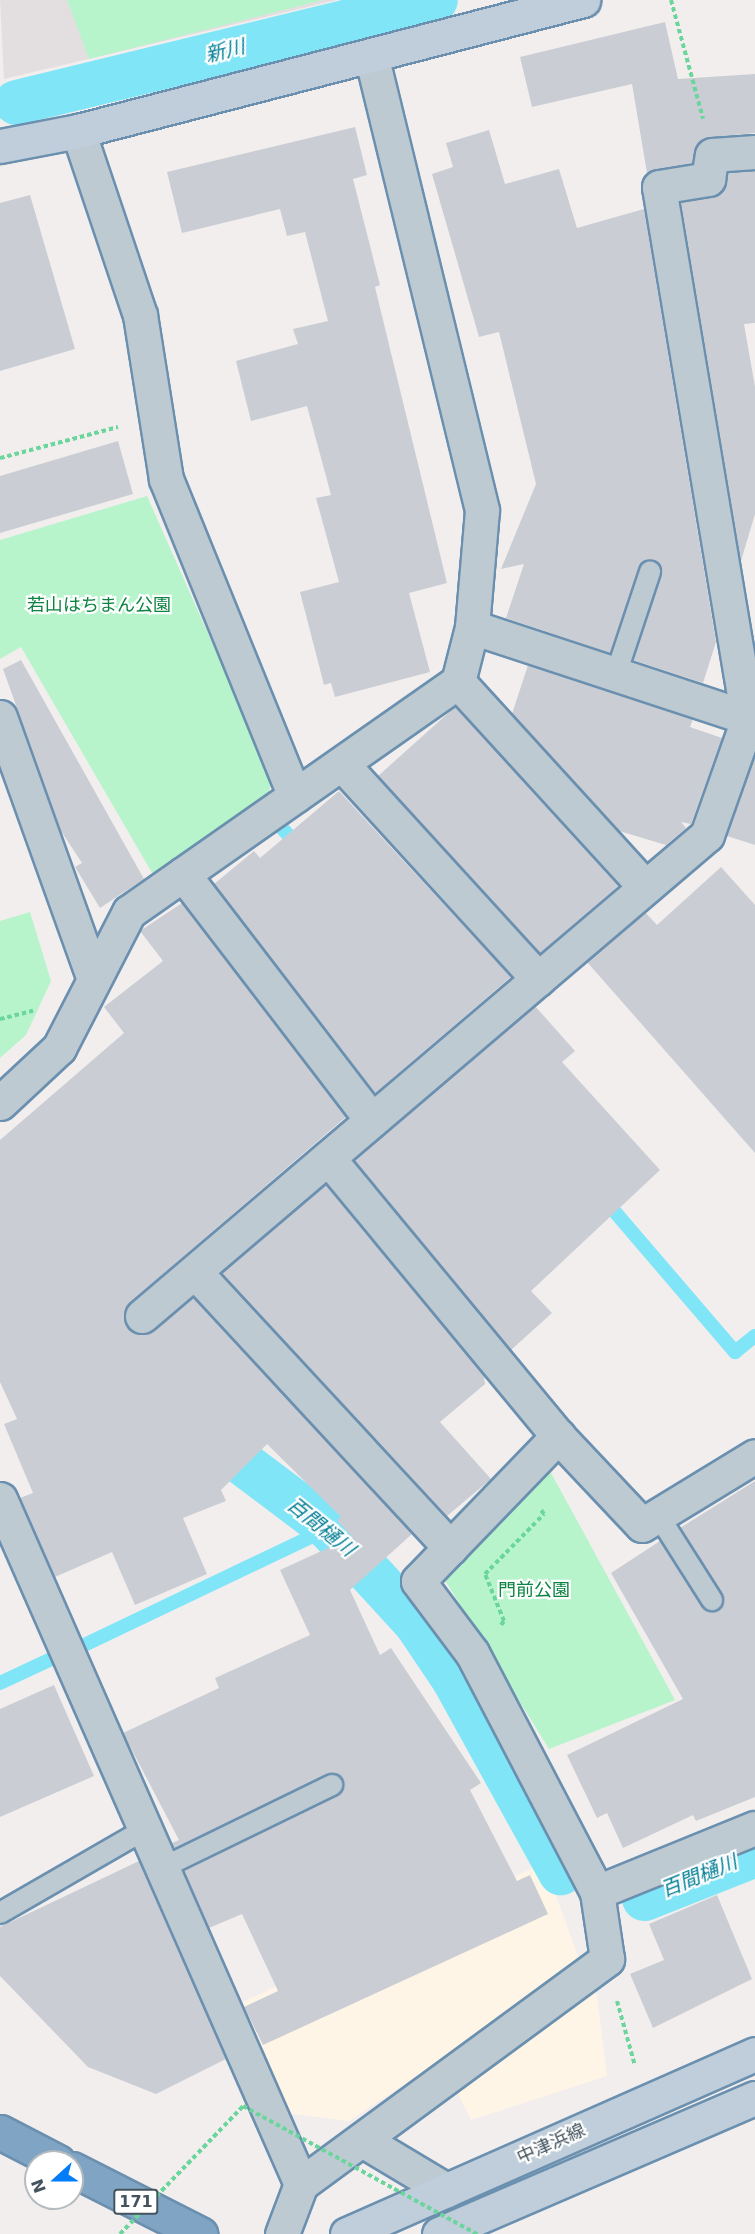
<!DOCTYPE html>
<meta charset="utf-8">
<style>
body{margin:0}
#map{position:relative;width:755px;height:2234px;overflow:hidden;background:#f2eeee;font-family:"DejaVu Sans","Noto Sans JP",sans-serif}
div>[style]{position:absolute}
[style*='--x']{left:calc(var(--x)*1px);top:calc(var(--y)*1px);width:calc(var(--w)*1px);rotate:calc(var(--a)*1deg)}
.commercial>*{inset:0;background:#fef5e6}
.education>*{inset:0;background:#e3dfe0}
.green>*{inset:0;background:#b7f4cb}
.stream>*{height:14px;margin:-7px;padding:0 7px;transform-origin:7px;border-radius:7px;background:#7fe5f7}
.canal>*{height:45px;margin:-22.5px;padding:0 22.5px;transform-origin:22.5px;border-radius:22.5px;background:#7fe5f7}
.building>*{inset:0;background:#caced4}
.path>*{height:4px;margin-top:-2px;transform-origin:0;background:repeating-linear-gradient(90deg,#6bd69b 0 4.5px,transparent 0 7.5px)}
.roads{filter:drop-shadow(2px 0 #6b90af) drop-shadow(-2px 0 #6b90af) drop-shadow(0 2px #6b90af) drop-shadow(0 -2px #6b90af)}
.lane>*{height:20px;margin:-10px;padding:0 10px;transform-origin:10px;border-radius:10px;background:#bdcad2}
.street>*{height:33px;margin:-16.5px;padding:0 16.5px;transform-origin:16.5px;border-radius:16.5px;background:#bdcad2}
.secondary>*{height:33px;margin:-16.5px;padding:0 16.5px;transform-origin:16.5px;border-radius:16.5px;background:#bfceda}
.highway>*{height:33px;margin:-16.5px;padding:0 16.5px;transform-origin:16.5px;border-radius:16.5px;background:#80a5c4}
.path-bridge>*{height:4px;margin-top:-2px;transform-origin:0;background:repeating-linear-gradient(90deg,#6bd69b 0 4.5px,transparent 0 7.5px)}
span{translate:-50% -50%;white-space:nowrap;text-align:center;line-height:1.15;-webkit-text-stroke:4.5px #fff;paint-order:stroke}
.shield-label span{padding:2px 4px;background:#fff;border:2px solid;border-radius:4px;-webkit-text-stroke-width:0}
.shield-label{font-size:16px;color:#44545e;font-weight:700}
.park-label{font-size:18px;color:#0c8340}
.street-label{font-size:18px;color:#44545e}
.water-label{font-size:20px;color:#037f95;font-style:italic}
.north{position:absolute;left:24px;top:2150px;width:60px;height:60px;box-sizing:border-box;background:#fff;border:2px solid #b4bbbf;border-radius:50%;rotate:249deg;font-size:16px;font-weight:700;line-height:24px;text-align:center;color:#44545e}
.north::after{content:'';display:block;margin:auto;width:21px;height:27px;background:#037df7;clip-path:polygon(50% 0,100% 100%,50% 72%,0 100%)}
</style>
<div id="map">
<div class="commercial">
<div style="clip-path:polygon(544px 1863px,582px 1967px,349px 2121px,285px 2113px,236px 2005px)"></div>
<div style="clip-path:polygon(596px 1989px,607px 2076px,471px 2120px,456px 2089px)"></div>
</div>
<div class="education">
<div style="clip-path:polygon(0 0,337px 0,4px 79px)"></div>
</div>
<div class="green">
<div style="clip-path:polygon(67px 0,323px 0,89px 59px)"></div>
<div style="clip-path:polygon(147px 496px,272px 778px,267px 801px,155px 878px,21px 647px,0 659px,0 540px)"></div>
<div style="clip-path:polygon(30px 912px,51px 981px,26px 1035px,0 1058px,0 921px)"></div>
<div style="clip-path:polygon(550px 1471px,675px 1700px,549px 1749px,441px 1574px)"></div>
</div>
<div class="stream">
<div style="--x:281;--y:827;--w:28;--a:48"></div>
<div style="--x:603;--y:1198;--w:203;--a:49.4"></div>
<div style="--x:735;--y:1352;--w:26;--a:-39"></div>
<div style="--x:80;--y:1647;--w:276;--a:-25.5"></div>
<div style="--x:0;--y:1683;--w:64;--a:-25"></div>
</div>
<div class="canal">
<div style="--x:16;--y:102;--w:431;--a:-13.7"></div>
<div style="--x:196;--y:1428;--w:166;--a:36.9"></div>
<div style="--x:329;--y:1528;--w:129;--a:47.5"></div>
<div style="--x:416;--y:1623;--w:66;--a:56.1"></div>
<div style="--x:453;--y:1678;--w:222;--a:61.1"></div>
<div style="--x:644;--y:1898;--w:119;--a:-21.6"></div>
</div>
<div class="building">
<div style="clip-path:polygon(665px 22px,678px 79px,755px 74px,755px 133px,703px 138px,692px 163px,647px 173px,632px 84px,532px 107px,520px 57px)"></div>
<div style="clip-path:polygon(355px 127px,367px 175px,353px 179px,380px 285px,375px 287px,447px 583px,409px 593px,430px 672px,335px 697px,331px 683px,324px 685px,300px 592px,339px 582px,316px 498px,331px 495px,307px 406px,251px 421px,236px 361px,298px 344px,293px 329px,328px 321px,305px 232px,287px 236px,280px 209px,182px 233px,167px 172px)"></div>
<div style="clip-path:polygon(489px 130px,505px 184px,559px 169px,577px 228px,644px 209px,716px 642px,703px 683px,633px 660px,662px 575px,653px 561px,639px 568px,610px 653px,506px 618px,524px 564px,501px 569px,536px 484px,499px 332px,479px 337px,432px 174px,453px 167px,446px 143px)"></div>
<div style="clip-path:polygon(755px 171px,755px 323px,744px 324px,755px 387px,755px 514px,741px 561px,681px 202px,721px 193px,728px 173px)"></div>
<div style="clip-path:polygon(30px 195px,75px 349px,0 371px,0 203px)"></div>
<div style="clip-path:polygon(118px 441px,133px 494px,0 533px,0 476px)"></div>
<div style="clip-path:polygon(21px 660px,144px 879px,100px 908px,75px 867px,82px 863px,61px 831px,3px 669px)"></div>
<div style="clip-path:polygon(528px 665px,693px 719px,690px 727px,722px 738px,691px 824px,681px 822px,686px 828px,666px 845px,619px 831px,512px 714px)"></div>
<div style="clip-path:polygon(455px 707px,618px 886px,540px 953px,378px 776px)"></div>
<div style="clip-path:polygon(755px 755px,755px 845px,727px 836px)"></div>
<div style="clip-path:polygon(339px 791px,511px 977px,375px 1093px,214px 884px,254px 851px,260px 858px)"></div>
<div style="clip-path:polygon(721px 867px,755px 905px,755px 1153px,587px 962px,645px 912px,657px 925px)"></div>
<div style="clip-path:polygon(182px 903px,346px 1117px,130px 1302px,124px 1320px,135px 1333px,146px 1334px,193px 1297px,412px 1534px,350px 1590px,380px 1655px,391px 1648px,481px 1783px,470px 1790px,517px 1881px,530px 1875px,548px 1914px,263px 2045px,244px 2007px,278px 1991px,242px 1914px,209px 1928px,184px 1871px,337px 1796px,343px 1780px,327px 1774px,174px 1849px,172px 1843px,179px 1840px,123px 1733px,219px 1688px,215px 1678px,310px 1635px,280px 1570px,352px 1537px,337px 1520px,341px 1517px,267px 1444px,221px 1490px,226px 1501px,183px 1518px,207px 1574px,135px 1605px,112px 1552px,55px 1577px,20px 1498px,33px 1493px,4px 1424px,17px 1419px,0 1382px,0 1140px,124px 1033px,104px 1007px,163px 961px,140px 931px)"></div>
<div style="clip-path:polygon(535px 1006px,575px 1051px,562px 1062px,660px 1170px,531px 1291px,552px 1313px,511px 1350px,354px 1160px)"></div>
<div style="clip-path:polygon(326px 1184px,484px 1376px,485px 1384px,440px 1422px,491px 1479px,447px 1516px,221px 1273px)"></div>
<div style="clip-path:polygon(755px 1481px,755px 1797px,696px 1821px,693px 1815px,623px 1848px,607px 1813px,597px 1818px,567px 1755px,683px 1699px,611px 1573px,660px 1541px,702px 1606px,719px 1610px,722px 1594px,680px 1528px)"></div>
<div style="clip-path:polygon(54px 1685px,94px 1776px,0 1817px,0 1709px)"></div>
<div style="clip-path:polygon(139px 1861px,226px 2059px,156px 2094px,88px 2067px,0 1976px,0 1927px)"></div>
<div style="clip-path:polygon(717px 1895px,752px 1979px,653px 2028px,630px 1974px,664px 1960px,649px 1924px)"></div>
</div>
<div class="path">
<div style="--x:671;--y:0;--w:123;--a:74.9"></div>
<div style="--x:0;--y:458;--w:122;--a:-14.7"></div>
<div style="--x:0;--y:1019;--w:34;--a:-14"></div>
<div style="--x:501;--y:1625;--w:5;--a:-53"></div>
<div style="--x:504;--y:1621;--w:51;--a:-112"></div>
<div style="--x:485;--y:1574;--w:84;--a:-45.5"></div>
<div style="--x:544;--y:1514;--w:5;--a:-127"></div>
<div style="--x:617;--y:2001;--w:67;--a:74.5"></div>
</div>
<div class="roads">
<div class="lane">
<div style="--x:616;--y:674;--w:108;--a:-71.6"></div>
<div style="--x:658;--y:1515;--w:101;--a:57.6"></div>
<div style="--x:166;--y:1866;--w:185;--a:-26"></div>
<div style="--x:0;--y:1913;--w:170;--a:-30"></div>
</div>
<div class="street">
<div style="--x:78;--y:131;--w:194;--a:71.4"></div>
<div style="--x:140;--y:315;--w:166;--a:81"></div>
<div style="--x:166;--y:479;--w:342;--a:67.9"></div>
<div style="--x:472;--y:627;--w:298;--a:18.2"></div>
<div style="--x:458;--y:682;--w:277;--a:47.6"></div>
<div style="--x:0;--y:717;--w:278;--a:70.3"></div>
<div style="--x:342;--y:764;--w:291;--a:47.6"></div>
<div style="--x:183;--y:874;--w:310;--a:52.5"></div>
<div style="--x:0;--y:1103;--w:81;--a:-43"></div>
<div style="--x:59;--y:1048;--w:153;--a:-62.8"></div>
<div style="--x:129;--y:912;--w:401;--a:-35"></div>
<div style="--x:458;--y:682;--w:57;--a:-75.7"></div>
<div style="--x:472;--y:627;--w:117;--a:-85.1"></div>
<div style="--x:482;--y:510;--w:467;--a:-103.7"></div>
<div style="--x:328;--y:1158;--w:361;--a:50.4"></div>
<div style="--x:558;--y:1436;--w:122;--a:46.7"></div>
<div style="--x:642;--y:1525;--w:132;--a:-31.4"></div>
<div style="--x:195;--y:1272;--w:376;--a:47.2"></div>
<div style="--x:142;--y:1316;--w:742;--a:-40.41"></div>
<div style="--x:707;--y:835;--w:123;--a:-70.5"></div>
<div style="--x:748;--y:719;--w:539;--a:-99.5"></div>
<div style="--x:659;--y:187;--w:50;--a:-9.3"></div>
<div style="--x:708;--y:179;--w:24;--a:-81"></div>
<div style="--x:712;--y:155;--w:43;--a:-4"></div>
<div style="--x:0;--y:1499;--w:748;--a:66.28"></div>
<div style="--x:597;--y:1892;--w:170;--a:-22.1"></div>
<div style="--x:364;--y:2141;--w:96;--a:30.9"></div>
<div style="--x:282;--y:2234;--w:53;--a:-69.2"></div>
<div style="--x:301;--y:2184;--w:380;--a:-36.3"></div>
<div style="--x:607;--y:1959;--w:68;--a:-98.5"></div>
<div style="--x:597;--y:1892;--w:270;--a:-117.6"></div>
<div style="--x:472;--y:1653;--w:90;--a:-126.9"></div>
<div style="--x:418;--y:1581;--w:202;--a:-46"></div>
</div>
<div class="secondary">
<div style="--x:0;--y:146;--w:79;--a:-10.9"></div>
<div style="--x:78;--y:131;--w:522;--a:-14.54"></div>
<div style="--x:347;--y:2234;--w:446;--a:-23.8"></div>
<div style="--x:439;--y:2234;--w:344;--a:-23.3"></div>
</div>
<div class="highway">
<div style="--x:0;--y:2132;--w:65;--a:27.3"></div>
<div style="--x:72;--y:2169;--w:144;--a:26.9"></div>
</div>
</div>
<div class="path-bridge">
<div style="--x:120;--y:2234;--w:178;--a:-46.1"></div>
<div style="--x:243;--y:2106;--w:267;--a:28.7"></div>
</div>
<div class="shield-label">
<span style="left:136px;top:2202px">171</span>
</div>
<div class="park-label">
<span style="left:99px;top:605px">若山はちまん公園</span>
<span style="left:534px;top:1590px">門前公園</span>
</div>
<div class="street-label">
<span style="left:551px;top:2144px;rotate:-24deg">中津浜線</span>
</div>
<div class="water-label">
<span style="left:225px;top:51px;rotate:-14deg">新川</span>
<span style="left:321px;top:1527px;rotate:39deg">百間樋川</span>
<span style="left:699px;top:1876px;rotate:-22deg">百間樋川</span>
</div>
<div class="north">N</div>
</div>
